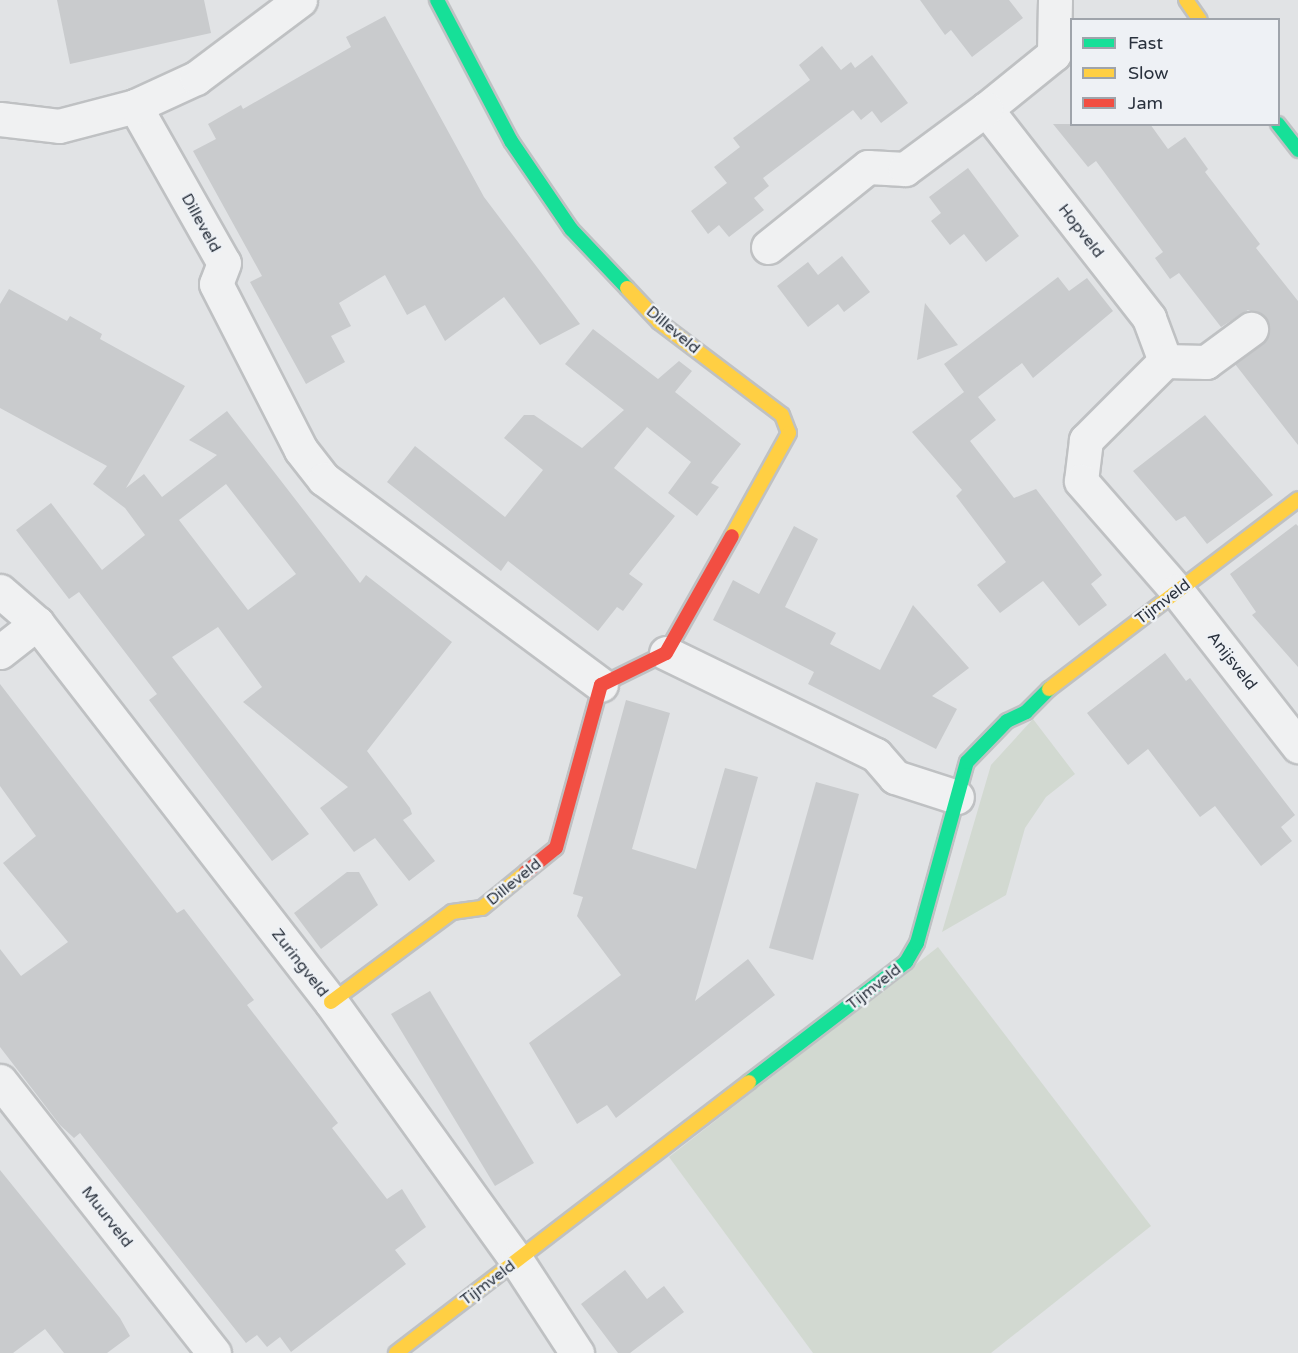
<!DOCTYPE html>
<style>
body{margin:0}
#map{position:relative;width:1298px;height:1353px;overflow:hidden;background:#e1e3e5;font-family:"Varela Round",sans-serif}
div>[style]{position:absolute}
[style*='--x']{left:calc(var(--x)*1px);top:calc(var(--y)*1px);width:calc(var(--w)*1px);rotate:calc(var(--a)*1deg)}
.green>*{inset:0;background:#d2d9d1}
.building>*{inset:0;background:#c9cbcd}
.roads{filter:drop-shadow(2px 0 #bfc1c3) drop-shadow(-2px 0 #bfc1c3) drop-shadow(0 2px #bfc1c3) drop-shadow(0 -2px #bfc1c3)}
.street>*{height:33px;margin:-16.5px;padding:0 16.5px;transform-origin:16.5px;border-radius:16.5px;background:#f0f1f2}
.fast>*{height:14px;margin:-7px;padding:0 7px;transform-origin:7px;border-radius:7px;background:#16e098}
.slow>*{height:14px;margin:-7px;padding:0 7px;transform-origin:7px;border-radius:7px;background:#ffcf43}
.jam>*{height:14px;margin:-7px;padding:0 7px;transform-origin:7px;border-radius:7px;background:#f24e42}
span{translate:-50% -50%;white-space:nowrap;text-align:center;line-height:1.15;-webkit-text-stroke:5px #eef1f5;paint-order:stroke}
.street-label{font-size:16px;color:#29313d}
.legend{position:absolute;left:1070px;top:18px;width:210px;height:108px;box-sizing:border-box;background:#eef1f5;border:2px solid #9fa4ab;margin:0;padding:8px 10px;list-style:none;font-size:18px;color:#29313d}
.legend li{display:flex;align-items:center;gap:12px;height:30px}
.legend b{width:30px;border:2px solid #9fa4ab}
</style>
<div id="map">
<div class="green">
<div style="clip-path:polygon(1033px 719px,1075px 774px,1046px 797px,1025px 828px,1006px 895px,942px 932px,991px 765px)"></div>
<div style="clip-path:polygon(938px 947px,1151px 1226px,991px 1353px,813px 1353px,669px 1157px)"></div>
</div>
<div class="building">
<div style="clip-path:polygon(57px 0,204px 0,211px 33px,70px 64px)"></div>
<div style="clip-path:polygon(920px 0,1009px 0,1023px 18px,972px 57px,951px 30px,945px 35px)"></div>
<div style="clip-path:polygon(385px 16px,484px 197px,580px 324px,540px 345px,504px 297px,445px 341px,425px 305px,407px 315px,385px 275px,339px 303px,351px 326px,331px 336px,345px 362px,306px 384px,250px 282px,262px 276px,193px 151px,216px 139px,208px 124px,241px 105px,243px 109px,351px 47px,346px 37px)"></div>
<div style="clip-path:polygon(822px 46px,841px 70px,851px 62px,855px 68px,872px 55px,908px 103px,881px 123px,872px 111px,861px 120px,853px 110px,763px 178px,769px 186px,754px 198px,764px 210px,729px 237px,719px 225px,708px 234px,691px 211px,727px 183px,714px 167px,740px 147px,733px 138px,810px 80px,799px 65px)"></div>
<div style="clip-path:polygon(1053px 124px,1150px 124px,1168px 149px,1185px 137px,1208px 169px,1205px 172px,1260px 244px,1256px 248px,1298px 301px,1298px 445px,1235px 364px,1268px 337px,1266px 317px,1248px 310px,1221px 327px,1179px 273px,1170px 279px,1155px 258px,1163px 252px,1096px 161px,1088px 167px)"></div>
<div style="clip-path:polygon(968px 168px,1019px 236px,986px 262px,964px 234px,950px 245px,931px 221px,941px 213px,929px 197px)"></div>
<div style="clip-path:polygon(842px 256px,870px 292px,844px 312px,838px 304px,808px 327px,777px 286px,808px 262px,818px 275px)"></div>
<div style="clip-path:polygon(1058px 277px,1069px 291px,1087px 278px,1113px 311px,1033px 378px,1022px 363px,978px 397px,996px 420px,970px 441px,1014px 498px,1036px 489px,1102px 575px,1091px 584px,1107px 605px,1079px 626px,1043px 581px,1000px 613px,977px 585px,1006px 562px,956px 496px,962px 490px,912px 432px,964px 392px,944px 364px)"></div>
<div style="clip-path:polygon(evenodd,9px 289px,67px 321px,70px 316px,102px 334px,100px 339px,185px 386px,126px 488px,144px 474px,162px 497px,217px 455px,189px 440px,227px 411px,360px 583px,366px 575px,452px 642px,367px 751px,410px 808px,412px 814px,403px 820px,435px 861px,409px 881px,375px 838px,354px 852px,320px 808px,348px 787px,243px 702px,262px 687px,218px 627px,172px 657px,309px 834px,272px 861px,149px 700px,157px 694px,79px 592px,69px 599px,16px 530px,51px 503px,102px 570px,145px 535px,125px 508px,93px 484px,107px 466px,0 408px,0 304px,9px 289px,226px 484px,296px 574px,248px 610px,179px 520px,226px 484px)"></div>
<div style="clip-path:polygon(925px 303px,958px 345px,917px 360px)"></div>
<div style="clip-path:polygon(593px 329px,658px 379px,679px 361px,692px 371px,675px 392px,741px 444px,711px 483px,719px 487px,697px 516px,668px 493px,691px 462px,647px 427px,614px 468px,675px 516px,629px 574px,643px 584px,623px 611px,617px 607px,598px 631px,508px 561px,501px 571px,387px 482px,415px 446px,505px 517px,543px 470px,504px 438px,524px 415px,534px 415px,582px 448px,624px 410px,565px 364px)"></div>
<div style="clip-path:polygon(1205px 415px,1273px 495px,1207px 544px,1185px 516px,1176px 521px,1133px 471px)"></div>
<div style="clip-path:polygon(1296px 524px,1298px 526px,1298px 667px,1252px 615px,1256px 612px,1230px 574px)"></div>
<div style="clip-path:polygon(794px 526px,818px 539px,785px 607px,836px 633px,830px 644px,880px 670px,913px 605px,969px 668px,932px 696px,957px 709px,936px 749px,808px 684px,814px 672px,713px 620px,733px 580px,759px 594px)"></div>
<div style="clip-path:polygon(1165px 653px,1186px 681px,1190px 678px,1295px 815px,1281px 827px,1292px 841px,1261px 866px,1215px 806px,1200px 817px,1148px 749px,1128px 765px,1087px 713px)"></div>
<div style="clip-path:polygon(0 684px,177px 913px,184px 909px,254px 1000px,247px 1005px,338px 1123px,332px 1128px,387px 1199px,402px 1189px,426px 1227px,395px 1250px,406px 1264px,291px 1352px,280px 1337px,267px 1347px,257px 1335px,246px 1343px,80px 1133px,74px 1138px,60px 1125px,0 1047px,0 949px,21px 976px,68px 942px,3px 863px,36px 836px,0 786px)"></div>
<div style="clip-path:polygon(626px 700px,670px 713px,632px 849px,696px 869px,725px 768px,758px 777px,695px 1001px,748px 959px,775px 995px,616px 1118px,607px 1105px,577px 1124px,529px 1043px,621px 975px,577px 916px,583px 897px,573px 894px)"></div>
<div style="clip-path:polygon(816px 782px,859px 794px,813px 960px,769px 948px)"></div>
<div style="clip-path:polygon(347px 872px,359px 872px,378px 905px,321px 949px,294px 913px)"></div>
<div style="clip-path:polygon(430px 991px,534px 1163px,495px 1186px,391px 1014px)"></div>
<div style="clip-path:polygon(0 1170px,120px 1318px,130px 1336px,107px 1353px,64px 1353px,45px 1329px,13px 1353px,0 1353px)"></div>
<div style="clip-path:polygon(625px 1270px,647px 1299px,664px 1286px,684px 1312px,630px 1353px,618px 1353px,581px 1304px)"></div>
</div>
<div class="roads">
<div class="street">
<div style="--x:1055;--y:0;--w:54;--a:91.1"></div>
<div style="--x:1054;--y:54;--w:87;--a:141"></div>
<div style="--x:986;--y:109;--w:265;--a:52"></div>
<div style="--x:1149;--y:318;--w:46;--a:69.6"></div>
<div style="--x:1165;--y:361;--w:112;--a:135"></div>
<div style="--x:1086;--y:440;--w:41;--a:97"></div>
<div style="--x:1081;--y:481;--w:146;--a:48.9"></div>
<div style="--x:1177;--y:591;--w:197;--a:52"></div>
<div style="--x:135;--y:106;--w:180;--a:60.5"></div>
<div style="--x:224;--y:263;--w:22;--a:111"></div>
<div style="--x:216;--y:284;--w:186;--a:62.9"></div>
<div style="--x:301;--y:450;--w:37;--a:52"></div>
<div style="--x:324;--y:479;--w:345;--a:36.6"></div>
<div style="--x:0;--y:119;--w:59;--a:6.8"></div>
<div style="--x:59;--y:126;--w:79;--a:-14.7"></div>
<div style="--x:135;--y:106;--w:67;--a:-24.7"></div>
<div style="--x:196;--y:78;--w:130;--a:-36.9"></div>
<div style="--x:768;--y:247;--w:128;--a:-38.7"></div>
<div style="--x:868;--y:167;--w:37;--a:3"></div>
<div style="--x:905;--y:169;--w:101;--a:-36.5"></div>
<div style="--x:1165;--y:361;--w:41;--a:1.4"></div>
<div style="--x:1206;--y:362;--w:56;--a:-36.3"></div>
<div style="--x:0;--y:591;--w:49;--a:40.9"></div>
<div style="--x:37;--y:623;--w:480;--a:52.2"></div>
<div style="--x:331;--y:1002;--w:319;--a:54.3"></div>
<div style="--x:517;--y:1261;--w:110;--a:56.9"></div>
<div style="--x:0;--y:652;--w:47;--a:-38.1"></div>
<div style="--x:666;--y:653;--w:233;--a:25.9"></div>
<div style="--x:876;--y:755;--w:29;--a:49"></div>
<div style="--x:895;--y:777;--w:65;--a:17.9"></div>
<div style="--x:0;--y:1081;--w:346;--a:51.8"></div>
</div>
<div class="fast">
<div style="--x:437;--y:0;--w:159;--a:62.3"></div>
<div style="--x:511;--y:141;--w:107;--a:55.7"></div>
<div style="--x:571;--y:229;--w:81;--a:46.5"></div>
<div style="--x:1278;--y:124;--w:33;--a:52"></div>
<div style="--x:749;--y:1082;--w:198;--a:-37.4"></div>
<div style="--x:906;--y:962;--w:22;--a:-60"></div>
<div style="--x:917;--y:943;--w:188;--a:-74.6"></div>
<div style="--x:967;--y:762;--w:57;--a:-45.7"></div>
<div style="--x:1007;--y:721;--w:21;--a:-25"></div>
<div style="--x:1026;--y:712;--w:33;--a:-45"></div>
</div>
<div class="slow">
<div style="--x:1186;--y:0;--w:24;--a:55"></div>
<div style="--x:627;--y:288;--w:47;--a:46.7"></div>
<div style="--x:659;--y:322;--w:154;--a:37.1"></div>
<div style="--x:782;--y:415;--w:19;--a:69"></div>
<div style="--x:789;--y:433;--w:118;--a:119"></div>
<div style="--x:1049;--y:689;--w:313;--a:-37.3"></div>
<div style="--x:331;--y:1002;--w:151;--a:-36.6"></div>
<div style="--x:452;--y:912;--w:30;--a:-8"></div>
<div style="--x:482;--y:908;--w:57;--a:-39.3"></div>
<div style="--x:396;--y:1353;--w:445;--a:-37.5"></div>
</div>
<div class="jam">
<div style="--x:526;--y:872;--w:38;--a:-39"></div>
<div style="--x:556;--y:848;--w:169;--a:-74.6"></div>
<div style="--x:601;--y:685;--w:72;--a:-26.2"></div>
<div style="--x:666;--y:653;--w:134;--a:-60.6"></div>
</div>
</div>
<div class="street-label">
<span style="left:201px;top:223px;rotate:61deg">Dilleveld</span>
<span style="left:1081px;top:231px;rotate:52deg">Hopveld</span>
<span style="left:673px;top:330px;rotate:40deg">Dilleveld</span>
<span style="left:1163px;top:602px;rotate:-37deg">Tijmveld</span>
<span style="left:1232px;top:661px;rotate:52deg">Anijsveld</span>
<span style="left:514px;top:882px;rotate:-39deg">Dilleveld</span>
<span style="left:300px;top:963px;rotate:52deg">Zuringveld</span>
<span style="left:874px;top:987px;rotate:-38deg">Tijmveld</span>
<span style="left:107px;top:1217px;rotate:52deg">Muurveld</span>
<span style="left:488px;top:1283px;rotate:-37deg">Tijmveld</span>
</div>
<ul class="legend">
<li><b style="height:8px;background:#16e098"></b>Fast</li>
<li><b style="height:8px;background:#ffcf43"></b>Slow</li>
<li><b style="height:8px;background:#f24e42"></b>Jam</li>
</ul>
</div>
